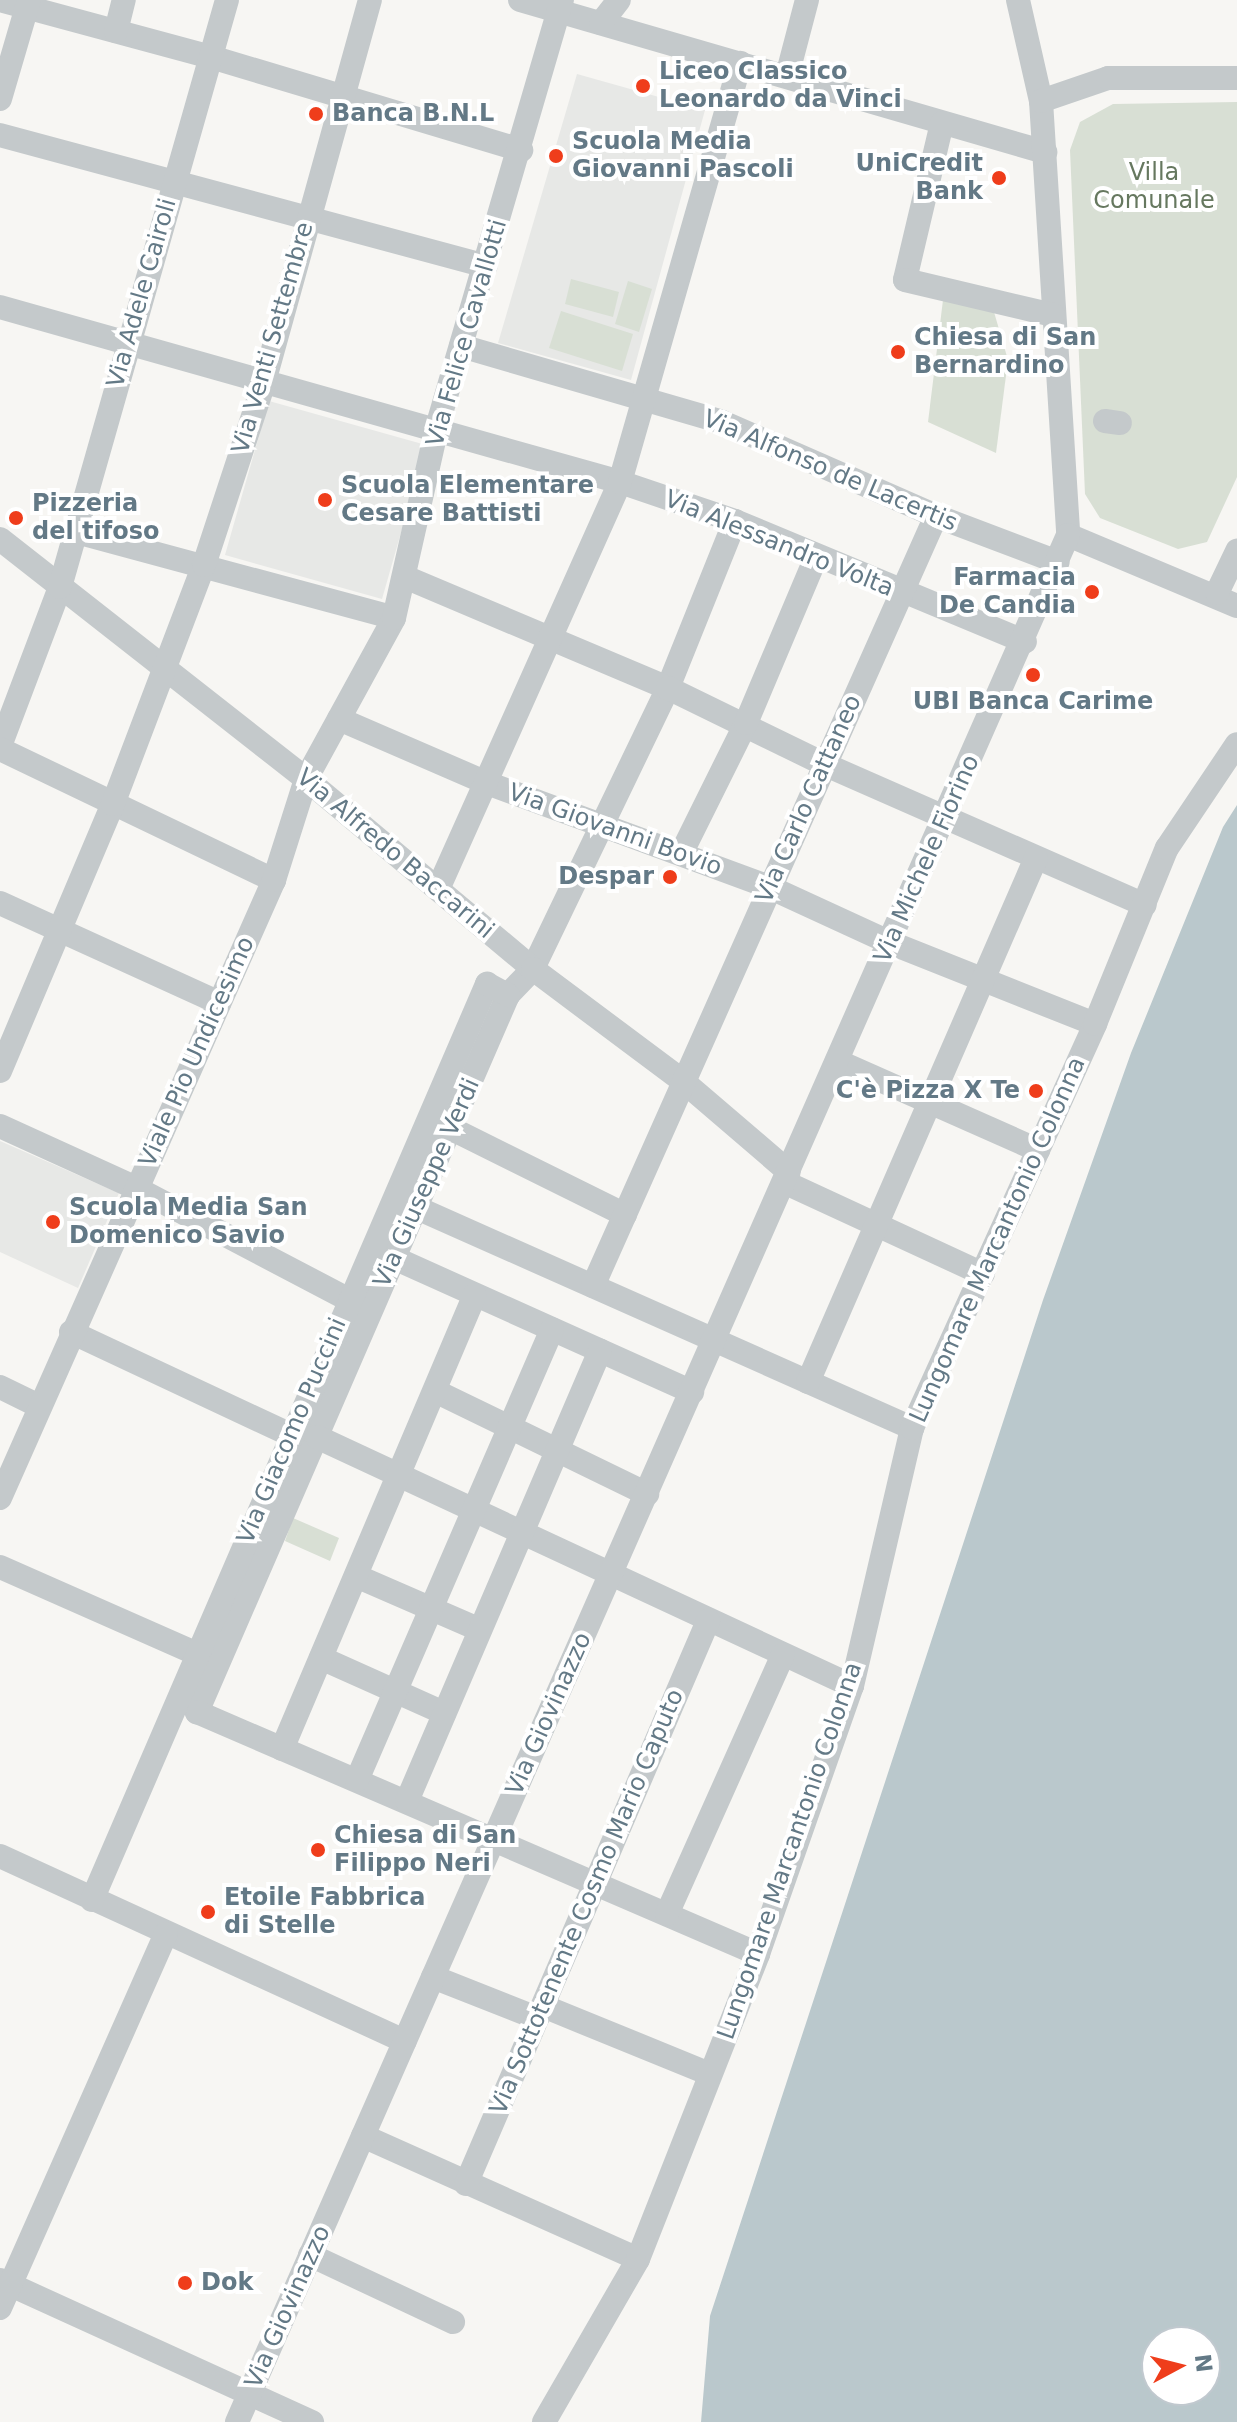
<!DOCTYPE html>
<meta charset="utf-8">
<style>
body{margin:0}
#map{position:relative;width:1237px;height:2422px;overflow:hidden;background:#f7f6f3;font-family:"DejaVu Sans",sans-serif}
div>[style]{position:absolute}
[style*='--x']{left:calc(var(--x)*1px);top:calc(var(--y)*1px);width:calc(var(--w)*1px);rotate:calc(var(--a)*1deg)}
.built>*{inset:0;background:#e7e8e6}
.green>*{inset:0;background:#d8dfd4}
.water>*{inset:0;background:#bac8cc}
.minor>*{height:24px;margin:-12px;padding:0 12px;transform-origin:12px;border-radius:12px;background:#c4c9cb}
.dots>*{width:22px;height:22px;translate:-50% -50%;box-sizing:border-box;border:4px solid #fff;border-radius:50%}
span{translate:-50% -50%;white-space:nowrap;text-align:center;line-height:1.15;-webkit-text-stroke:8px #fff;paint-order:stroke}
.poi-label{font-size:24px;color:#637986;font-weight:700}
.left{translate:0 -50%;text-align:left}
.right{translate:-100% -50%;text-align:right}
.park-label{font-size:24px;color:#66785f}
.street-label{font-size:24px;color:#637986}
.north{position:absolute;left:1141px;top:2326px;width:80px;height:80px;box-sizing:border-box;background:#fff;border:2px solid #c1c9cf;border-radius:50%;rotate:83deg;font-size:22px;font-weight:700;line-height:32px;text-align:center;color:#637986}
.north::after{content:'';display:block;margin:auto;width:28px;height:36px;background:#ef3d1b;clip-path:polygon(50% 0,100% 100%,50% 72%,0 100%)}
</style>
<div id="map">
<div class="built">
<div style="clip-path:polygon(577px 74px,705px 110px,631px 380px,498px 343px)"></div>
<div style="clip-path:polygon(269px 401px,426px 445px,382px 599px,225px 555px)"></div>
<div style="clip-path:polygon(0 1141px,119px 1193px,78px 1288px,0 1252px)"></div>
</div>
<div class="green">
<div style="clip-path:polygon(1237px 102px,1237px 477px,1207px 542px,1178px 549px,1100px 518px,1085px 494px,1070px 150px,1080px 122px,1113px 104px)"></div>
<div style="clip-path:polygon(571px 279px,619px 292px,613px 317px,565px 304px)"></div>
<div style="clip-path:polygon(628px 281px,652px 289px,639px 332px,615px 324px)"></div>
<div style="clip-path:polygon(943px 300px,994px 312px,1008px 360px,996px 453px,928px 422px)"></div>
<div style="clip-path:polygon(561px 311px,633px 334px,622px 371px,549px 348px)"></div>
<div style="clip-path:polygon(293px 1518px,339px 1538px,330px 1561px,285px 1541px)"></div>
</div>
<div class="water">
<div style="clip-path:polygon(evenodd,1237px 805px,1237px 2422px,701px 2422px,710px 2316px,1043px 1300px,1131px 1053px,1223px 827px,1237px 805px,1157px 2342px,1205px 2342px,1205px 2390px,1157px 2390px,1157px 2342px)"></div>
</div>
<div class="minor">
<div style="--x:0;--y:0;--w:219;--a:15.1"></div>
<div style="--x:211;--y:57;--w:324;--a:16.7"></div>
<div style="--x:520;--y:0;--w:547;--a:16.15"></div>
<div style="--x:1018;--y:0;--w:104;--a:77.2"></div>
<div style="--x:1041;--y:101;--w:435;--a:86.4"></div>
<div style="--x:1068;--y:535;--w:183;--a:22.8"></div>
<div style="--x:601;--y:23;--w:29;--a:-52"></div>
<div style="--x:116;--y:31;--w:32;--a:-76"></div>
<div style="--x:787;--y:76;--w:79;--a:-75.3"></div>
<div style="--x:0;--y:99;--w:103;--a:-73.7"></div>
<div style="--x:1041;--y:101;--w:71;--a:-18.9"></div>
<div style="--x:1108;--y:78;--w:129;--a:0"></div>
<div style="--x:942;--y:123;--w:161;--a:103.3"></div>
<div style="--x:905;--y:280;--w:152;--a:13.3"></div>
<div style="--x:0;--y:135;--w:503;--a:15.09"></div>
<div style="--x:0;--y:307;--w:644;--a:15.76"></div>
<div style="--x:620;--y:482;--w:121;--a:18.7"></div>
<div style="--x:735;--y:521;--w:314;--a:22.6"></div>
<div style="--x:461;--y:346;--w:272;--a:16.2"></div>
<div style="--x:722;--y:422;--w:234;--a:23.7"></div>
<div style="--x:936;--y:516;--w:130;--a:20.7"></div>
<div style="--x:1105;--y:421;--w:15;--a:8"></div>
<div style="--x:735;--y:521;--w:180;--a:111.9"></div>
<div style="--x:668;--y:688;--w:312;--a:115.7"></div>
<div style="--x:533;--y:969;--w:36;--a:134"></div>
<div style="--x:508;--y:995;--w:782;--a:113.45"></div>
<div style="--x:197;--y:1712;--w:611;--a:23.33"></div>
<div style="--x:76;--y:532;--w:329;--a:15.1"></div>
<div style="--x:0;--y:539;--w:389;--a:38.1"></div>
<div style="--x:306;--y:779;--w:296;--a:39.9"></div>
<div style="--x:533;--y:969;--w:189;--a:36.8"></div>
<div style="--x:684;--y:1082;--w:138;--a:40.6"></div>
<div style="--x:405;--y:577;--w:285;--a:22.9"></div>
<div style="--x:668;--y:688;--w:176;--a:26"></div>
<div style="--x:826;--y:765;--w:348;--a:23.7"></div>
<div style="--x:1217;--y:593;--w:47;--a:-64.5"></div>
<div style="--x:339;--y:719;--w:161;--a:23.4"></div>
<div style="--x:487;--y:783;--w:301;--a:20.2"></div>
<div style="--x:769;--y:887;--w:134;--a:24.7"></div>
<div style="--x:891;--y:943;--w:219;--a:21.7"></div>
<div style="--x:0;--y:746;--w:170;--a:-69.3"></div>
<div style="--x:60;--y:587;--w:610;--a:-74.12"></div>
<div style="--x:0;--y:749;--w:304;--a:25.6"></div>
<div style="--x:681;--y:854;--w:146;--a:-63.6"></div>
<div style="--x:746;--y:723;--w:180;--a:-67.1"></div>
<div style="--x:438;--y:889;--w:446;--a:-65.9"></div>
<div style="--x:620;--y:482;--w:436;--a:-74"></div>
<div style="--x:0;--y:903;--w:241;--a:24.5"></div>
<div style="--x:837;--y:1061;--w:220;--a:23.9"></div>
<div style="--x:0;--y:1071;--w:290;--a:-67.1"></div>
<div style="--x:113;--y:804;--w:256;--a:-69.2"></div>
<div style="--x:204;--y:565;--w:193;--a:-71.8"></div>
<div style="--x:264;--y:382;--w:396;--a:-74.5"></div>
<div style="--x:0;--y:1126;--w:149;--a:24.5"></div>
<div style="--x:136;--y:1188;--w:238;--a:27.7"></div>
<div style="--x:452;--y:1129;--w:193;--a:26.4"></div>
<div style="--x:784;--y:1182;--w:219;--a:24.8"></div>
<div style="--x:417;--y:1208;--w:542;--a:23.96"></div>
<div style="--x:394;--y:1258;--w:327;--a:24.2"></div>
<div style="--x:593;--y:1286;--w:843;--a:-65.99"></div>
<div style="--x:71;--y:1332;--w:245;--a:25.1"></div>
<div style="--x:808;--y:1382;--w:571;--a:-66.49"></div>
<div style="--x:0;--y:1387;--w:43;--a:26"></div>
<div style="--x:435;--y:1391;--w:236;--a:25.9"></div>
<div style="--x:317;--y:1437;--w:590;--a:24.96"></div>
<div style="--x:0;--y:1498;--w:676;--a:-66.09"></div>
<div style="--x:274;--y:880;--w:106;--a:-72.4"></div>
<div style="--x:306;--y:779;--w:183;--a:-61.3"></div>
<div style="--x:394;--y:618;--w:196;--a:-77.3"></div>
<div style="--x:437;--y:427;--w:445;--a:-73.7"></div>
<div style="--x:0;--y:1567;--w:215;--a:23.8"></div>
<div style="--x:356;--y:1576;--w:135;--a:23.5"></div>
<div style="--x:321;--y:1658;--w:135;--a:24.1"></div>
<div style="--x:282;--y:1749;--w:493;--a:-67"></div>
<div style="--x:357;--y:1780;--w:491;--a:-66.6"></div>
<div style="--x:407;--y:1801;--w:490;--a:-66.8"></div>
<div style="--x:0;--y:1856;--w:445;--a:24.6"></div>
<div style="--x:92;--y:1900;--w:998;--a:-66.67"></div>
<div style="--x:487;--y:984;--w:24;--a:28"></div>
<div style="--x:667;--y:1914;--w:284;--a:-65.9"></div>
<div style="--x:433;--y:1977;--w:112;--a:21.5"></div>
<div style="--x:543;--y:2006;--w:180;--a:22.2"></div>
<div style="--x:363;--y:2136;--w:301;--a:24.1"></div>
<div style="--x:466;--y:2184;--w:613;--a:-66.74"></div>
<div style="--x:310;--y:2255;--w:158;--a:25.1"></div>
<div style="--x:0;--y:2280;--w:343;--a:24.5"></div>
<div style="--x:0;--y:2308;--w:409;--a:-66.1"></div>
<div style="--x:237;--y:2422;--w:2062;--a:-66.23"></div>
<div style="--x:544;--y:2422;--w:188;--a:-60"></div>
<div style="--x:638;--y:2259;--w:328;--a:-68.5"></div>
<div style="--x:758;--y:1954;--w:284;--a:-70.7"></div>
<div style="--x:852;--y:1686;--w:265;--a:-76.9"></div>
<div style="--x:912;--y:1428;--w:444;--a:-65.6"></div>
<div style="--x:1095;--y:1024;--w:190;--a:-67.8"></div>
<div style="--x:1167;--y:848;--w:125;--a:-56.1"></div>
</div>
<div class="dots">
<div style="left:643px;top:86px;background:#ef3d1b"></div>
<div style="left:316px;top:114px;background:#ef3d1b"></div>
<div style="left:556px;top:156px;background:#ef3d1b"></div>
<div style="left:999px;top:178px;background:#ef3d1b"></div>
<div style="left:898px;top:352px;background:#ef3d1b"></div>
<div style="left:325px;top:500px;background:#ef3d1b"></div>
<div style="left:16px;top:518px;background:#ef3d1b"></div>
<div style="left:1092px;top:592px;background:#ef3d1b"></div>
<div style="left:1033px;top:675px;background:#ef3d1b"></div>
<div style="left:670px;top:877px;background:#ef3d1b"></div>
<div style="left:1036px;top:1091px;background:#ef3d1b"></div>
<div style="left:53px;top:1222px;background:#ef3d1b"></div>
<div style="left:318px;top:1850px;background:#ef3d1b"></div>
<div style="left:208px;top:1912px;background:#ef3d1b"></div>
<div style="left:185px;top:2283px;background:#ef3d1b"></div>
</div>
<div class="poi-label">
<span class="left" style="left:659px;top:86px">Liceo Classico<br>Leonardo da Vinci</span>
<span class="left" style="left:332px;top:114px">Banca B.N.L</span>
<span class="left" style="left:572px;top:156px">Scuola Media<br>Giovanni Pascoli</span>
<span class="right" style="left:983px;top:178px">UniCredit<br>Bank</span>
<span class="left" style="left:914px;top:352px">Chiesa di San<br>Bernardino</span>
<span class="left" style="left:341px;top:500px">Scuola Elementare<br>Cesare Battisti</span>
<span class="left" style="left:32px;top:518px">Pizzeria<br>del tifoso</span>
<span class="right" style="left:1076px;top:592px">Farmacia<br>De Candia</span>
<span style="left:1033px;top:702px">UBI Banca Carime</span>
<span class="right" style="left:654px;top:877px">Despar</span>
<span class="right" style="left:1020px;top:1091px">C'è Pizza X Te</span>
<span class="left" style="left:69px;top:1222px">Scuola Media San<br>Domenico Savio</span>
<span class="left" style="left:334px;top:1850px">Chiesa di San<br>Filippo Neri</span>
<span class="left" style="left:224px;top:1912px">Etoile Fabbrica<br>di Stelle</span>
<span class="left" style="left:201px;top:2283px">Dok</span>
</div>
<div class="park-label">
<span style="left:1154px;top:187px">Villa<br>Comunale</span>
</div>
<div class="street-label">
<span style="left:142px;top:293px;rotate:-74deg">Via Adele Cairoli</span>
<span style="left:467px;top:333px;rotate:-74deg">Via Felice Cavallotti</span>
<span style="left:273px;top:338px;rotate:-74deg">Via Venti Settembre</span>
<span style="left:830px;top:471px;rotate:23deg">Via Alfonso de Lacertis</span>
<span style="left:779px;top:544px;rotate:22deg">Via Alessandro Volta</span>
<span style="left:809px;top:799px;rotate:-66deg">Via Carlo Cattaneo</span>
<span style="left:615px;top:830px;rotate:20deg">Via Giovanni Bovio</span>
<span style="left:395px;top:854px;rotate:40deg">Via Alfredo Baccarini</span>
<span style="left:927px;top:859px;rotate:-66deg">Via Michele Fiorino</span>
<span style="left:197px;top:1052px;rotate:-66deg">Viale Pio Undicesimo</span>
<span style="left:427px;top:1183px;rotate:-66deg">Via Giuseppe Verdi</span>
<span style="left:998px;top:1240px;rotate:-66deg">Lungomare Marcantonio Colonna</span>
<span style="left:292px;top:1431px;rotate:-67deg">Via Giacomo Puccini</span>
<span style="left:549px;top:1714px;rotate:-66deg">Via Giovinazzo</span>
<span style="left:790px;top:1851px;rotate:-71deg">Lungomare Marcantonio Colonna</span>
<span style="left:587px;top:1902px;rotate:-67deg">Via Sottotenente Cosmo Mario Caputo</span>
<span style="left:288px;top:2307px;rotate:-66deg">Via Giovinazzo</span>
</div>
<div class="north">N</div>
</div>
